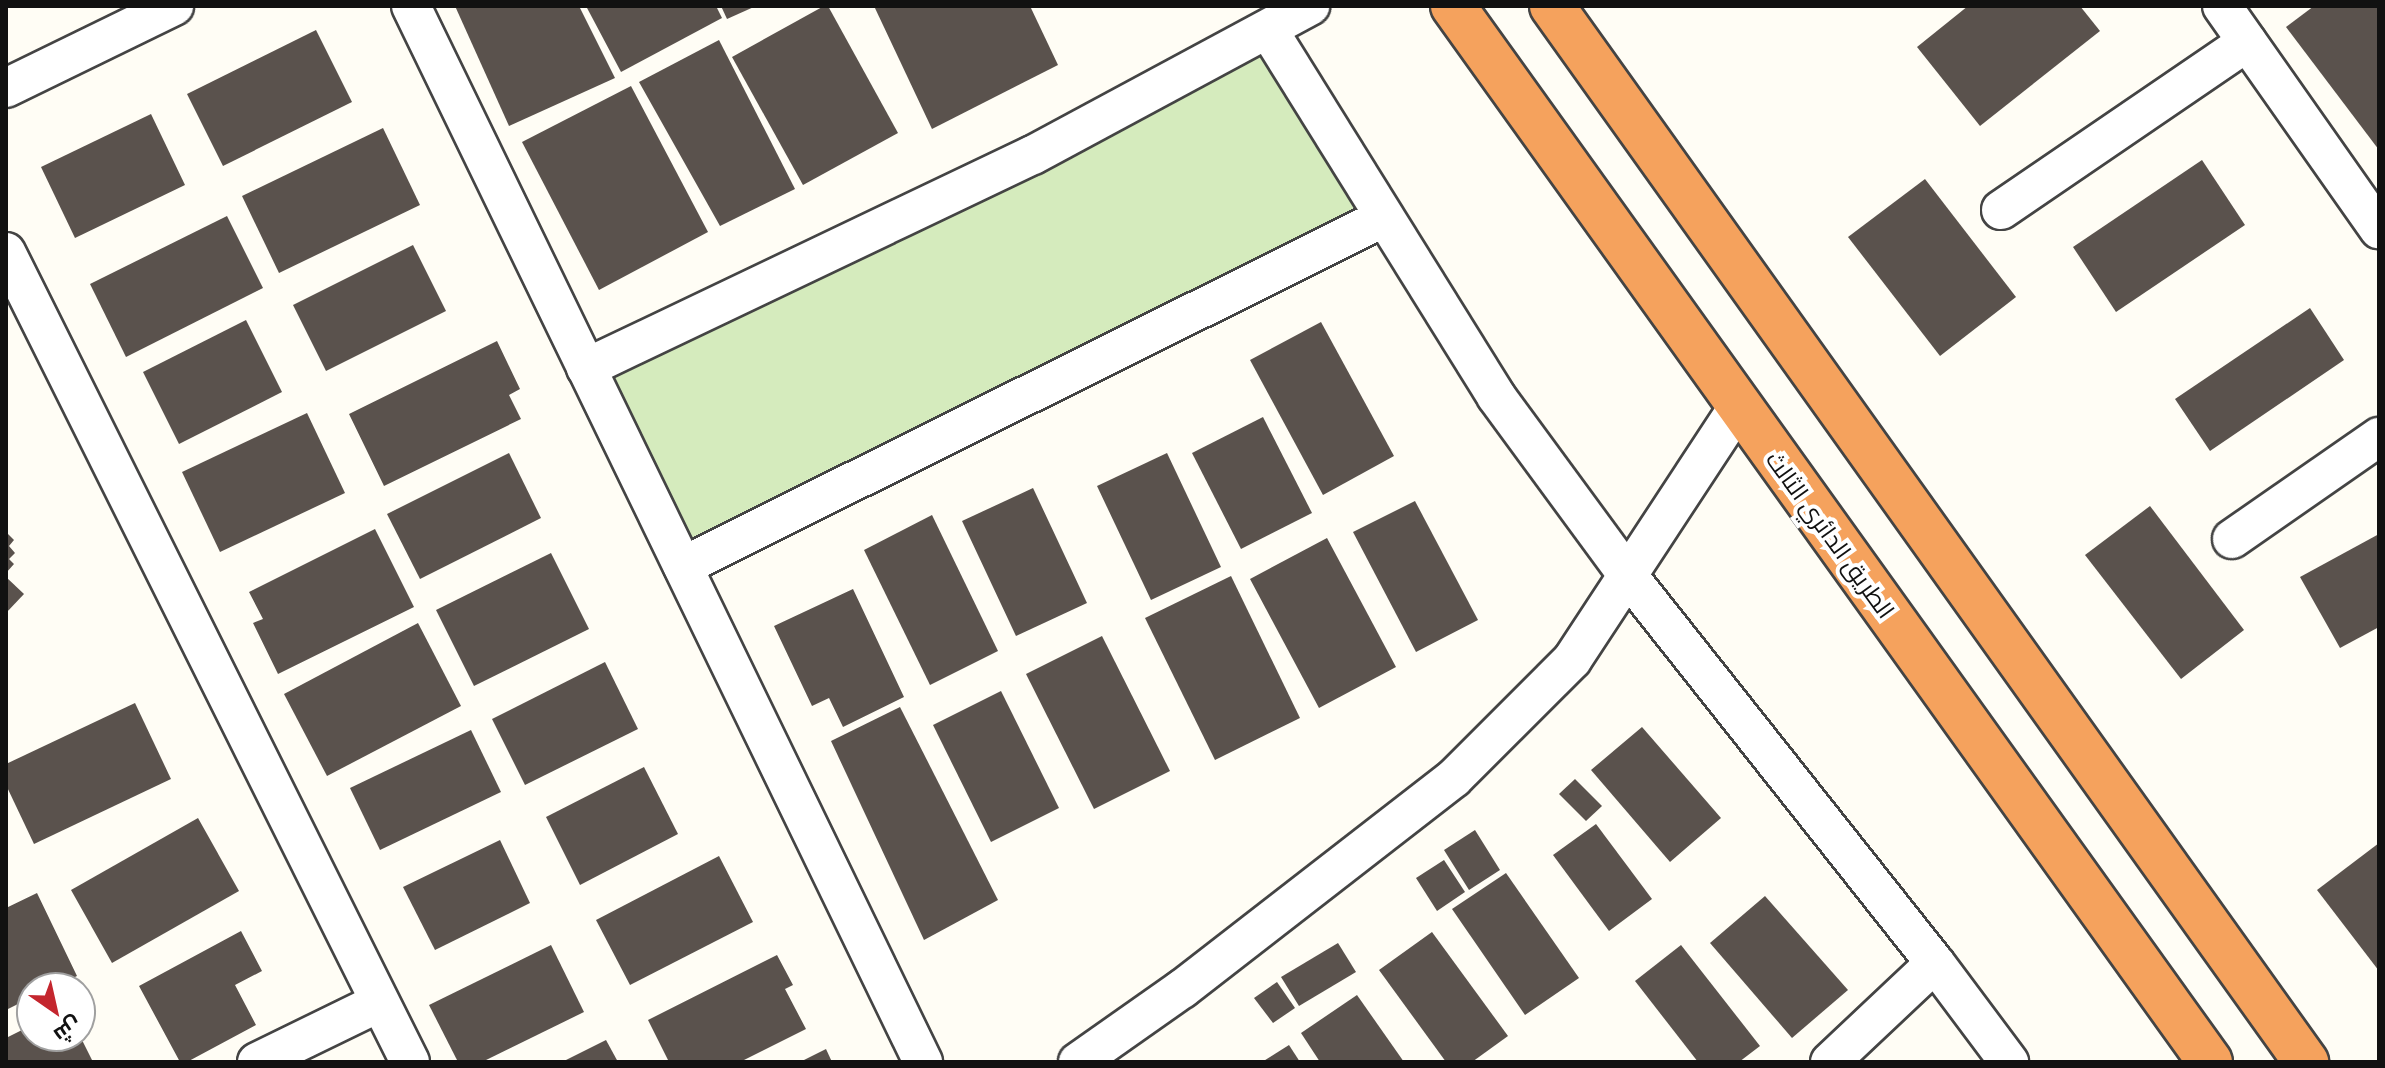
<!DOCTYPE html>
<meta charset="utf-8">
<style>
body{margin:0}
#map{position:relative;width:2385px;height:1068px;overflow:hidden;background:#fffdf5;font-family:Georgia,Cairo,serif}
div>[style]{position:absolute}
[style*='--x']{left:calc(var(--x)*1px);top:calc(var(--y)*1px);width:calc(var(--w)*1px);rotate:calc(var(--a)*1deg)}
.green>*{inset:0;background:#d5ebbd}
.building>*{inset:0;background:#5a524d}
.roads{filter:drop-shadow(2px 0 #444) drop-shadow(-2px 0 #444) drop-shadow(0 2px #444) drop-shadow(0 -2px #444)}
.street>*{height:38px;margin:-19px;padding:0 19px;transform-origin:19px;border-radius:19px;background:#fff}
.highway>*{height:44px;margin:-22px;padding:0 22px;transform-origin:22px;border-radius:22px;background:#f5a25d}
span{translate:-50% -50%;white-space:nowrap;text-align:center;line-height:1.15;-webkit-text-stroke:8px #fff;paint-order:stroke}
.street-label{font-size:24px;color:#111}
.frame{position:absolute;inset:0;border:8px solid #111;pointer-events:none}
.north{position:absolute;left:16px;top:972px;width:80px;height:80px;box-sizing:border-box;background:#fff;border:2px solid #a0a0a0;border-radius:50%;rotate:146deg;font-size:22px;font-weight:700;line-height:32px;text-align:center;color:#111}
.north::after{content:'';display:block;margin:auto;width:28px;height:36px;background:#c4262e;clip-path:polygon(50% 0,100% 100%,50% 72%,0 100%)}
</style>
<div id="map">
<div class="green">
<div style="clip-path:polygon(1264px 35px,1380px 220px,675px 569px,580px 372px)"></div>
</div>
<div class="building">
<div style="clip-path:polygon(455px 6px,579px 6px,615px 78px,509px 126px)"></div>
<div style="clip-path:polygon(586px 6px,716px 6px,722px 18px,621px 72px)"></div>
<div style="clip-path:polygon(721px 6px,756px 6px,727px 19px)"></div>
<div style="clip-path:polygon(824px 6px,828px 6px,898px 133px,803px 185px,732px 57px)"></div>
<div style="clip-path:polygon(874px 6px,1030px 6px,1058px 65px,932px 129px)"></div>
<div style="clip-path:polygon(1968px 6px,2080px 6px,2100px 31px,1980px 126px,1917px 47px)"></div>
<div style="clip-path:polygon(2314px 6px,2379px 6px,2379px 150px,2286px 27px)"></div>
<div style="clip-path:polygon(316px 30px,352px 102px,223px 166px,187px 94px)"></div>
<div style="clip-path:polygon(719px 40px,795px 189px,720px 226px,639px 82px)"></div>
<div style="clip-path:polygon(631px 86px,708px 232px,599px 290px,522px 142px)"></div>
<div style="clip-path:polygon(151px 114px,185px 185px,75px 238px,41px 167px)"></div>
<div style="clip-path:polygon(383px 128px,420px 205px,279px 273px,242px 196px)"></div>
<div style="clip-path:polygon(2202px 160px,2245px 225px,2116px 312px,2073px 247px)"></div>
<div style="clip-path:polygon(1925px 179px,2016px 297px,1940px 356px,1848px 237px)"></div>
<div style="clip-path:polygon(227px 216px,263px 288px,126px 357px,90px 284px)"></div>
<div style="clip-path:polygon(413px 245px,446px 311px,326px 371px,293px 305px)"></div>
<div style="clip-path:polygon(2310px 308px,2344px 360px,2210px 451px,2175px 399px)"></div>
<div style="clip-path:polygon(246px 320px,282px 392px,179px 444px,143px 372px)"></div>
<div style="clip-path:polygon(1321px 322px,1394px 456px,1323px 495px,1250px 360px)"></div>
<div style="clip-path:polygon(497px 341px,520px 389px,509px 395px,521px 419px,384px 486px,349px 414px)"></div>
<div style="clip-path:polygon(307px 413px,345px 493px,220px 552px,182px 472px)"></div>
<div style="clip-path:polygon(1263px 417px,1312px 513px,1241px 549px,1192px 453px)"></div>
<div style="clip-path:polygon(509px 453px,541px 518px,420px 579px,387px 514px)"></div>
<div style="clip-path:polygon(1167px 453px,1221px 567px,1151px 600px,1097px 486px)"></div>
<div style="clip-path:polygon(1033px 488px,1087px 603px,1016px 636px,962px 521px)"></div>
<div style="clip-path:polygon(1415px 501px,1478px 620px,1416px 652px,1353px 532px)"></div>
<div style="clip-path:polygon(2150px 506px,2244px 630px,2181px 679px,2085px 555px)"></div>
<div style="clip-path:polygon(932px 515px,998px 651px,930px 685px,864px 550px)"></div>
<div style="clip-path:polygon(375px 529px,414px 607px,278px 674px,253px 623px,263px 619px,249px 592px)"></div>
<div style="clip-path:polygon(6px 532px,14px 540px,9px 546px,15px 553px,9px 559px,14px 564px,6px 573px)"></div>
<div style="clip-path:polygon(2379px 534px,2379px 627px,2340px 648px,2300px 577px)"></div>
<div style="clip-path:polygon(1327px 538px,1396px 667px,1319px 708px,1250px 579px)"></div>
<div style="clip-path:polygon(551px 553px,589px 629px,474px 686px,436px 610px)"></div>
<div style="clip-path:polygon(1231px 576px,1300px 718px,1215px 760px,1145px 618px)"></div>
<div style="clip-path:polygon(6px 577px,24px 594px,6px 613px)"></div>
<div style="clip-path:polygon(853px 589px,904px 697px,843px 727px,829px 698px,812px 706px,774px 626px)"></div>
<div style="clip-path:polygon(418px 623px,461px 706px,327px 776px,284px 694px)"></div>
<div style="clip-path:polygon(1102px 636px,1170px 771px,1094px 809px,1026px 674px)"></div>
<div style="clip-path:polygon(605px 662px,638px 729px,525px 785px,492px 719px)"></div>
<div style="clip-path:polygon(1001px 691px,1059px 808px,991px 842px,933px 725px)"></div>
<div style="clip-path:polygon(135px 703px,171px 779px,34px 844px,6px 785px,6px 764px)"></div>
<div style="clip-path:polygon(900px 707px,998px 900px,924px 940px,831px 741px)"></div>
<div style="clip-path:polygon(1642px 727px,1721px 818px,1670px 862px,1591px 770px)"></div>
<div style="clip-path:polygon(471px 730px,501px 792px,380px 850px,350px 788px)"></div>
<div style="clip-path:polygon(644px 767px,678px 834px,580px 885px,546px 817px)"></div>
<div style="clip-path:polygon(1575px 779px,1602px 806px,1586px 821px,1559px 794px)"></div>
<div style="clip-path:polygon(198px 818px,239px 891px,112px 963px,71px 890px)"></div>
<div style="clip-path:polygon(1596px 824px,1652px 899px,1609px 931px,1553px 855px)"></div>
<div style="clip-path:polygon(1475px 830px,1500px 870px,1469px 890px,1444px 850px)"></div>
<div style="clip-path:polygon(500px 840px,530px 903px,435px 950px,403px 887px)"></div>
<div style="clip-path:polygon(2379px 843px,2379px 971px,2317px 890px)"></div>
<div style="clip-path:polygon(719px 856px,753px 922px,630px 985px,596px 920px)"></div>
<div style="clip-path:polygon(1444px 860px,1465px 892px,1437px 911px,1416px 878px)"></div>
<div style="clip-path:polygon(1506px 873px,1579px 978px,1525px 1015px,1452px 909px)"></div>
<div style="clip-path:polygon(37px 893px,77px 976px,52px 988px,32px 988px,32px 997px,6px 1010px,6px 908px)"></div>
<div style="clip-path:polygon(1765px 896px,1848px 990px,1792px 1038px,1710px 943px)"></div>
<div style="clip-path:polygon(241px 931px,262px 971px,235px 985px,256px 1025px,187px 1062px,180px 1062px,139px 986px)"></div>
<div style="clip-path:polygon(1432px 932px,1508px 1036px,1472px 1062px,1446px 1062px,1379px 970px)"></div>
<div style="clip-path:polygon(1338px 943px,1356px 972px,1299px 1006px,1281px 977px)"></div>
<div style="clip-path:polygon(551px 945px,584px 1012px,482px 1062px,458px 1062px,429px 1005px)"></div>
<div style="clip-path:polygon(1681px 945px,1760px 1046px,1739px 1062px,1698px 1062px,1635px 981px)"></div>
<div style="clip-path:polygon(777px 955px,793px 985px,785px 989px,806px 1029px,740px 1062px,669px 1062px,648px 1020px)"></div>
<div style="clip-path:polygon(1277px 982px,1295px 1008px,1273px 1023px,1254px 998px)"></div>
<div style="clip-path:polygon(1357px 995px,1404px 1062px,1320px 1062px,1301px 1033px)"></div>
<div style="clip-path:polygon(32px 1025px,32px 1036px,80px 1036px,93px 1062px,6px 1062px,6px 1038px)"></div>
<div style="clip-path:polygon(606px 1040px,618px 1062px,562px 1062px)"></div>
<div style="clip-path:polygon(1289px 1045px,1300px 1062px,1262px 1062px)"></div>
<div style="clip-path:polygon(826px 1049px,832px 1062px,800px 1062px)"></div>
</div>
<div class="roads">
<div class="street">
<div style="--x:411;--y:6;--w:1174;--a:64.13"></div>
<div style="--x:2222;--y:6;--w:273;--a:54.9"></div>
<div style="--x:1269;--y:31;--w:430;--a:58.1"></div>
<div style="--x:1496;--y:396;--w:225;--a:53.7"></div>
<div style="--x:1629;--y:577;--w:493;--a:51.6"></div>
<div style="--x:1935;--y:963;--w:124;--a:53.2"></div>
<div style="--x:6;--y:88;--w:187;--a:-26"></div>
<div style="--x:2001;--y:210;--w:298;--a:-34.3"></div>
<div style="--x:6;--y:252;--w:905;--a:63.49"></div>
<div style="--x:586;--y:368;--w:495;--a:-25.5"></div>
<div style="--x:1033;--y:155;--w:315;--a:-28.3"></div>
<div style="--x:2232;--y:539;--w:179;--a:-34.8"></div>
<div style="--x:683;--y:566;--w:782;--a:-26.43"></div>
<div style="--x:257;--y:1062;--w:135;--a:-26"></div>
<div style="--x:1078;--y:1062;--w:127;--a:-35.1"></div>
<div style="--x:1182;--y:989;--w:344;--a:-37.8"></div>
<div style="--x:1454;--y:778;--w:167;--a:-45"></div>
<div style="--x:1572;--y:660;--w:303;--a:-56.7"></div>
<div style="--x:1830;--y:1062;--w:144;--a:-43.3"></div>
</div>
<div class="highway">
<div style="--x:1453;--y:6;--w:1299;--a:54.36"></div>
<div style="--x:1552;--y:6;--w:1298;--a:54.47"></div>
</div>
</div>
<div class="street-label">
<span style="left:1830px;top:535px;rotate:54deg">الطريق الدائري الثالث</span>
</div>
<div class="frame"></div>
<div class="north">ش</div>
</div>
